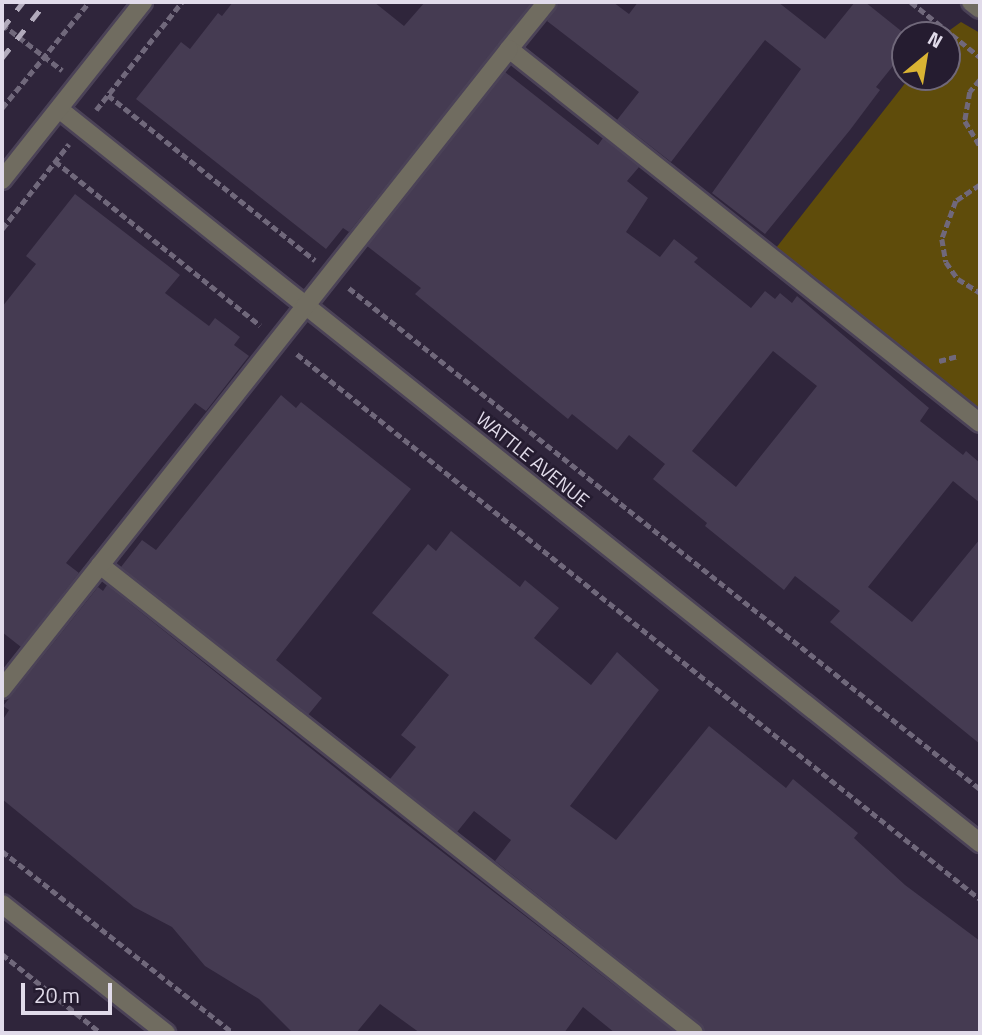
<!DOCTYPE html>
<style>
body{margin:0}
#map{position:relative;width:982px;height:1035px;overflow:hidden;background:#2f253b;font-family:"Titillium Web",sans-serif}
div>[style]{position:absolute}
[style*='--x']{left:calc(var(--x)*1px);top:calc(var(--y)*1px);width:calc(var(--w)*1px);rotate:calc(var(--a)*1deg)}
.green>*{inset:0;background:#5f4c0b}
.building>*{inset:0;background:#453b52}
.path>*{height:4.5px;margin-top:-2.25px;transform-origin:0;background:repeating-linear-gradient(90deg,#70687b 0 7px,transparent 0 10.5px)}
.roads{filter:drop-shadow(2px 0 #4b4257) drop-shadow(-2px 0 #4b4257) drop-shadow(0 2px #4b4257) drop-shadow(0 -2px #4b4257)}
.minor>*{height:18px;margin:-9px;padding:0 9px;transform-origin:9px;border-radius:9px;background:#706c60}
.rail>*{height:5px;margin-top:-2.5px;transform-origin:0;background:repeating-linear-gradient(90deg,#b1aabb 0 12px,transparent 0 24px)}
span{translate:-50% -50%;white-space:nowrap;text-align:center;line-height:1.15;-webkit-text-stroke:5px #251c30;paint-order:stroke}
.street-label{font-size:19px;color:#e1dbea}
.frame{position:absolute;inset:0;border:4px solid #e1dbea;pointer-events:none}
.north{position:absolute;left:891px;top:21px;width:70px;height:70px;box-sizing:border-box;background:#251c30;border:2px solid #70687a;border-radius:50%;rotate:30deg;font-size:19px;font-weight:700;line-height:28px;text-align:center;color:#e1dbea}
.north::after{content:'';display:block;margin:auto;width:24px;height:32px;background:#dab333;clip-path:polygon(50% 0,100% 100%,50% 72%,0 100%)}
.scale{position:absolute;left:21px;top:983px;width:91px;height:32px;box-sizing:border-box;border:4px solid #e1dbea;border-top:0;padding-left:9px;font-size:21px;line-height:24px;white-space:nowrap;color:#e1dbea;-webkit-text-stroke:5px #251c30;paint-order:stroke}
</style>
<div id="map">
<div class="green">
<div style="clip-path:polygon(961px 22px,980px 33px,980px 413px,776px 248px,910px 77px,947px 77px,947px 35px,943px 35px)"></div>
</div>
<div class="building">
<div style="clip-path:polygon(233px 2px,374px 2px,404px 26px,425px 2px,533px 2px,349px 232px,343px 228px,326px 249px,136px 99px,181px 42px,190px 49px,218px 13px,222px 16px)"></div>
<div style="clip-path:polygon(558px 2px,613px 2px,629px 14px,638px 2px,778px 2px,825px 39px,855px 2px,865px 2px,905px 34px,905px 51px,876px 87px,880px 90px,850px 130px,765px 234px,712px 193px,801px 69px,765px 40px,671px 162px,617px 120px,639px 92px,547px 21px)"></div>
<div style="clip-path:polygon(evenodd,505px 72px,598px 145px,603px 138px,639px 167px,627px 181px,648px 198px,626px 232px,660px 257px,674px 239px,698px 258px,694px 262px,751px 308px,765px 291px,775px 299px,780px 293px,792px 303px,797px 296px,929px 408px,920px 421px,963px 455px,966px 451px,980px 463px,980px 503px,953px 481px,868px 587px,912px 622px,980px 539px,980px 744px,830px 622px,840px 611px,795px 576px,784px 590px,705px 526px,707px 523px,653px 479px,665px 464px,629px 435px,617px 450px,572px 414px,568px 419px,415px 294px,421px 288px,367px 246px,505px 72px,773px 351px,817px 386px,736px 487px,692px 451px,773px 351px)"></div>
<div style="clip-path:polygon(75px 194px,180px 275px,165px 293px,209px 326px,215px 318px,240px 337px,234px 345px,249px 356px,206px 411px,195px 403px,66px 563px,79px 573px,21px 647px,2px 632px,2px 307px,36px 264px,26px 256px)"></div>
<div style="clip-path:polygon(281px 395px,296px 408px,301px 402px,411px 489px,276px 660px,322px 698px,308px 715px,121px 567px,142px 540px,156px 550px)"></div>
<div style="clip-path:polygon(451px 531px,520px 587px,525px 580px,559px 608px,534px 638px,591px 685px,617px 652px,659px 690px,570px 806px,616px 840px,709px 726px,786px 788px,793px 779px,858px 833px,854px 838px,905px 885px,980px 941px,980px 1033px,705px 1033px,701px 1024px,495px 861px,511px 840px,474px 811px,457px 832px,390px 779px,416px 747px,401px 735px,449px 675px,372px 613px,428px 544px,436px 551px)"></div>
<div style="clip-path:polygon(107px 585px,374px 799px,676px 1033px,615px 1033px,583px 1007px,564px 1033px,420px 1033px,380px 1004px,356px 1033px,293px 1033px,259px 999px,205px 966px,172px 927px,134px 907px,2px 799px,2px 721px,9px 710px,3px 706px,98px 587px,103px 591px)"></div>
</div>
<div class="path">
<div style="--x:911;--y:2;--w:88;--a:38.6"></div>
<div style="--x:2;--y:24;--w:76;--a:37.5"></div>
<div style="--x:980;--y:80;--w:16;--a:130"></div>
<div style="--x:970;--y:92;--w:29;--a:100"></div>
<div style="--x:965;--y:121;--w:29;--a:59"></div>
<div style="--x:108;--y:95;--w:265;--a:38.6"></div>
<div style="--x:2;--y:108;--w:137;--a:-50.6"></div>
<div style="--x:96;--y:110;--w:138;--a:-51.5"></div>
<div style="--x:55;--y:161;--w:263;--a:38.7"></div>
<div style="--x:980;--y:185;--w:29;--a:146"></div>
<div style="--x:956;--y:201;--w:40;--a:110.2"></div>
<div style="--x:942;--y:239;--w:23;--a:80"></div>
<div style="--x:946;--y:262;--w:21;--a:55"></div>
<div style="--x:958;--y:279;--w:26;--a:32"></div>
<div style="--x:2;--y:229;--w:108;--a:-51.8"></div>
<div style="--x:349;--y:288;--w:806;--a:38.45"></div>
<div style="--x:297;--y:354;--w:874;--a:38.59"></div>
<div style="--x:939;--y:361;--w:20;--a:-15"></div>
<div style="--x:2;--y:851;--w:294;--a:38.2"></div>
<div style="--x:2;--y:954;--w:127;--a:38.6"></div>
</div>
<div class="roads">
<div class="minor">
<div style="--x:547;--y:2;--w:60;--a:129"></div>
<div style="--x:509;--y:49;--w:601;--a:38.45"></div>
<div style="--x:971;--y:2;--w:11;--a:38"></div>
<div style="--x:59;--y:109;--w:1178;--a:38.55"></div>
<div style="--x:2;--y:180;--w:227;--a:-51.6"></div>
<div style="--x:100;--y:565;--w:756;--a:38.23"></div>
<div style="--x:2;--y:689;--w:816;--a:-51.61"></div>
<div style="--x:2;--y:904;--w:209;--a:38.2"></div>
</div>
</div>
<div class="rail">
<div style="--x:2;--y:29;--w:34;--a:-52"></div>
<div style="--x:2;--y:58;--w:71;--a:-51.8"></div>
</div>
<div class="street-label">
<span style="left:533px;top:459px;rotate:39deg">WATTLE AVENUE</span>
</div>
<div class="frame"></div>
<div class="north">N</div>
<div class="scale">20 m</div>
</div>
